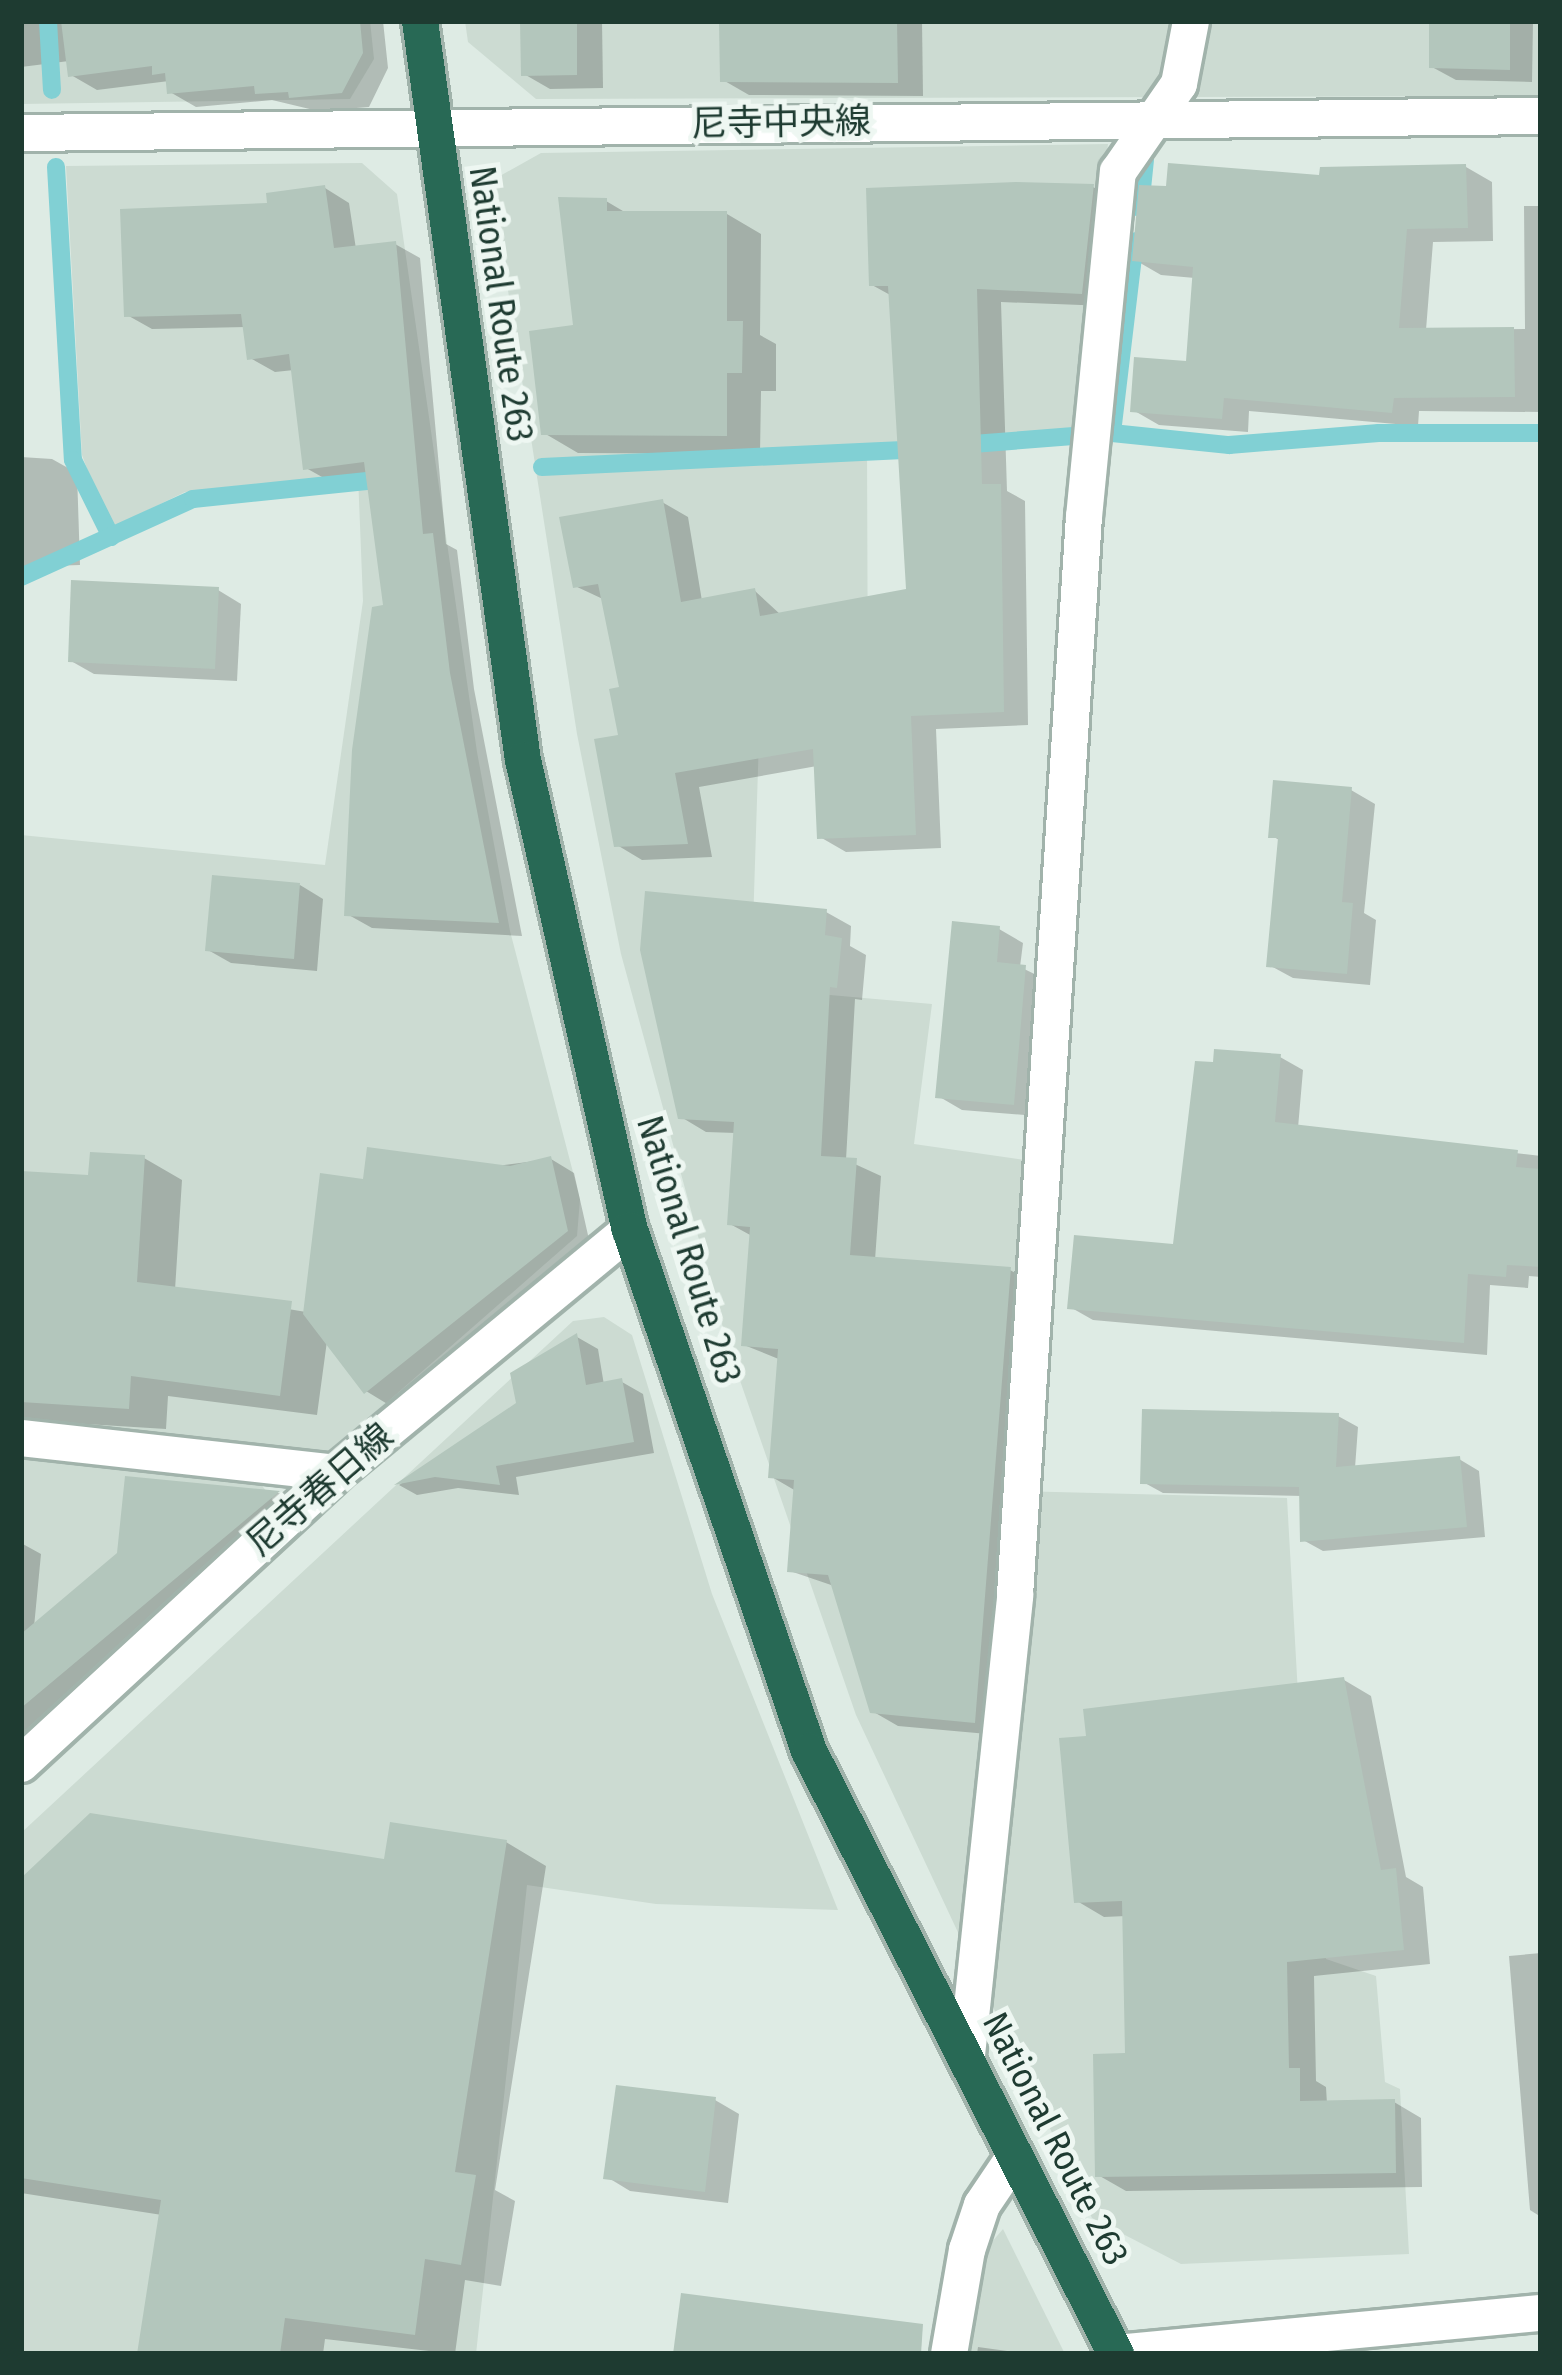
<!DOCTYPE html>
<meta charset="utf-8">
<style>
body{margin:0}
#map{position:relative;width:1562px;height:2375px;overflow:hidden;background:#deebe4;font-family:"Fira Sans Condensed","Noto Sans JP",sans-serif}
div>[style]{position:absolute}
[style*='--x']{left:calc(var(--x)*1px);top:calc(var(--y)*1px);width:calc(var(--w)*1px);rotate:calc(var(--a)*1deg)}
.built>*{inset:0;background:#ccdbd2}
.shadow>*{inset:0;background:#0003}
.stream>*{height:18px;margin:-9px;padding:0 9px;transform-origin:9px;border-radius:9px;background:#81d0d4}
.building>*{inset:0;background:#b3c6bc}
.roads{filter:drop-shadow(3px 0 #a1b3ab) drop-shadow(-3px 0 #a1b3ab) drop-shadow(0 3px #a1b3ab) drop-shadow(0 -3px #a1b3ab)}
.minor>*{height:36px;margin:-18px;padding:0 18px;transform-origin:18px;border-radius:18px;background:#fff}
.highway>*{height:36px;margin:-18px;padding:0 18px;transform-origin:18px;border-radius:18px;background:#286955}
span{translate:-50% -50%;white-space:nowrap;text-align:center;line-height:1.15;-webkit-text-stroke:10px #eef7f2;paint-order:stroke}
.street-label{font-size:36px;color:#1e3b31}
.frame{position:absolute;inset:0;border:24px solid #1e3b31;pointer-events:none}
</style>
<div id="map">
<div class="built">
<div style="clip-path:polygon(21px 21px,370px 21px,374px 59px,350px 99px,21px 104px)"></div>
<div style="clip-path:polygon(465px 21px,1541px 21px,1541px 96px,536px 99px,468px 42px)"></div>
<div style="clip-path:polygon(1108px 144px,1076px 429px,867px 445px,868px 725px,759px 738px,751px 988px,932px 1004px,914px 1144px,1039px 1162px,1013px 1491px,1287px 1498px,1300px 1730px,1326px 1959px,1376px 1976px,1385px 2082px,1400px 2089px,1409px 2254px,1181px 2264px,1092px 2218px,856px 1715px,728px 1346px,621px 954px,577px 734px,491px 181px,541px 153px)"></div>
<div style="clip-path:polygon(362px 163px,397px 194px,477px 752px,510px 931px,580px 1199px,577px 1236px,329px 1453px,21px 1423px,21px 835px,325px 865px,363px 601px,358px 475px,185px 492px,109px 529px,82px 455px,66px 166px)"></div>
<div style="clip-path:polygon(604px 1317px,632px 1335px,712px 1594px,838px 1910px,656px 1904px,527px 1885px,476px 2354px,21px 2354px,21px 1833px,573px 1321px)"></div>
<div style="clip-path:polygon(21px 1455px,257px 1479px,276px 1504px,21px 1734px)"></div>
<div style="clip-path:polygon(1003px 2229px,1065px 2354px,932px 2354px,939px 2304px)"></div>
</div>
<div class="shadow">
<div style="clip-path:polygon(21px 21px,383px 21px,388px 68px,369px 107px,318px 111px,272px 100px,196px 107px,170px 92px,169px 81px,97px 90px,71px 75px,69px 61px,21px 67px)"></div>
<div style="clip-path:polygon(523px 21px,602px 21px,603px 88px,550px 89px,524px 74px)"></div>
<div style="clip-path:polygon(722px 21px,922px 21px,923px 96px,749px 95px,723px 80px)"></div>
<div style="clip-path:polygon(1432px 21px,1533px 21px,1532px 82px,1456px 80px,1432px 67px)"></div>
<div style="clip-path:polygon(1466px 167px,1492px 182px,1493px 241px,1433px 242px,1426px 330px,1525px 329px,1524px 206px,1541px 206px,1541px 412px,1419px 411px,1418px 426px,1249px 411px,1248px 432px,1159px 425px,1133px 410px,1188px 364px,1195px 278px,1161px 275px,1135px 260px,1322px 178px)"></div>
<div style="clip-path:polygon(1093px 187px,1119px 202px,1107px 306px,1001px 302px,1007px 491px,1025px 501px,1028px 725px,936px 729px,941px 848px,846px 852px,820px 837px,817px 766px,699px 787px,712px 857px,642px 860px,617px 845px,622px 689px,605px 600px,575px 586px,662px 502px,688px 517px,702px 601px,755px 591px,781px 615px,910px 591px,892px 296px,872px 285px)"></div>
<div style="clip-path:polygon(325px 188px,349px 203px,356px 249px,395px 244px,420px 258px,446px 544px,457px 550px,474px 689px,522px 936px,372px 928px,347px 914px,386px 608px,369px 477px,331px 482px,306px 468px,294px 370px,275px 372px,250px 358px,246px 327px,152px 329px,127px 315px,271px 206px)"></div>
<div style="clip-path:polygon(606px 201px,628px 214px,727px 214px,761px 234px,760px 335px,776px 344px,776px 391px,761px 391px,760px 454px,578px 453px,544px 433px)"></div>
<div style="clip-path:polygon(21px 457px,52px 459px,77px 473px,80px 565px,21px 567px)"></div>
<div style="clip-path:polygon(218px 590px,241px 604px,237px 681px,94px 674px,71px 661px)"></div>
<div style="clip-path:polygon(1351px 790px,1375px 804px,1364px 913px,1376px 920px,1370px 985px,1293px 978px,1269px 965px,1281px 841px,1272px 836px)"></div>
<div style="clip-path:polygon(300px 885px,323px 899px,317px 971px,231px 963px,208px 950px)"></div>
<div style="clip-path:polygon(826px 912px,851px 926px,850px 946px,866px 955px,862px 1000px,855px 999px,846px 1160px,881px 1176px,875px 1260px,1010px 1270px,1035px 1284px,999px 1735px,898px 1726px,872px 1711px,834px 1586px,790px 1571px,796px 1491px,772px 1477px,781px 1360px,744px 1345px,752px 1236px,730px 1224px,736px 1133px,706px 1132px,681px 1117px)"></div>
<div style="clip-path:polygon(999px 929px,1023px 943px,1020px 967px,1049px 981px,1037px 1116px,962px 1110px,938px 1096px)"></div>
<div style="clip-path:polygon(1280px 1057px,1303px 1070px,1298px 1128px,1541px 1156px,1541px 1277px,1529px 1276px,1528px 1288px,1490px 1285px,1487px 1355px,1093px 1320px,1070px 1307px,1175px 1247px)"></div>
<div style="clip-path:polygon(144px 1158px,182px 1180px,175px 1290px,306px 1312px,366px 1183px,551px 1159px,574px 1173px,590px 1244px,389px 1405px,366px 1391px,327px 1341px,317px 1415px,168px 1396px,166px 1429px,21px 1420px,21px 1174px,91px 1178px)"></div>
<div style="clip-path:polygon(577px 1337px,598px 1349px,604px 1385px,622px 1382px,643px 1394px,654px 1453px,516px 1477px,519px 1495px,458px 1488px,417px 1495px,399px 1485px,519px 1404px)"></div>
<div style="clip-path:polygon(1338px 1416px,1358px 1427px,1355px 1468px,1459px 1459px,1479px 1471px,1485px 1537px,1323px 1551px,1303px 1540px,1303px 1496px,1163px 1493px,1143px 1482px)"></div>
<div style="clip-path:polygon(127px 1479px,279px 1493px,308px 1510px,21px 1764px,21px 1543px,41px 1554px,34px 1627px,120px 1555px)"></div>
<div style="clip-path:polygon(1344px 1680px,1371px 1696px,1406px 1877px,1423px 1887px,1430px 1964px,1314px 1976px,1316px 2081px,1326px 2087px,1327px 2104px,1394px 2102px,1421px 2118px,1422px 2187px,1126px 2191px,1098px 2175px,1128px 2056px,1126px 1916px,1104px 1917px,1077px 1901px,1089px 1739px)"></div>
<div style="clip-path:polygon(506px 1842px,546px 1866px,495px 2190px,515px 2201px,501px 2286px,465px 2280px,455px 2354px,325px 2339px,323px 2354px,140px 2354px,162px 2215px,21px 2193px,21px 1882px,387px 1862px)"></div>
<div style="clip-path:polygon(1541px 1953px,1541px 2217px,1530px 2210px,1509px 1956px)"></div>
<div style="clip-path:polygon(715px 2100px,739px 2114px,728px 2203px,630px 2191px,607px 2177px)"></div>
<div style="clip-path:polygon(978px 2347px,1029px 2354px,977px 2354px)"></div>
</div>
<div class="stream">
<div style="--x:48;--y:21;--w:69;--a:86.7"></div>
<div style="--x:56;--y:167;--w:293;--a:86.7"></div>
<div style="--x:73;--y:460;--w:86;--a:63.7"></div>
<div style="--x:1140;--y:208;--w:48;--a:-84.1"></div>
<div style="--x:1112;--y:433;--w:193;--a:-83.2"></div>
<div style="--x:960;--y:445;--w:152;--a:-4.5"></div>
<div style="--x:1112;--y:433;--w:118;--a:5.9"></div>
<div style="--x:1229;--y:445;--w:150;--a:-4.6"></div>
<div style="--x:1379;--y:433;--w:162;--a:0"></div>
<div style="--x:542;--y:467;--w:378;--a:-2.7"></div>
<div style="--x:21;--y:577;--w:189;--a:-24.4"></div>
<div style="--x:193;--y:499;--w:194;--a:-5.9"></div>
</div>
<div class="building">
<div style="clip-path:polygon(61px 21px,360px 21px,363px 53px,342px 93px,289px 98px,288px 92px,255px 94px,254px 86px,167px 94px,165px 73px,152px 75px,152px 66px,68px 77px)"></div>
<div style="clip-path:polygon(520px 21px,577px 21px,577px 75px,521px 76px)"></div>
<div style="clip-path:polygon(719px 21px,897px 21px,898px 83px,720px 82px)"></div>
<div style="clip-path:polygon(1429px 21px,1510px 21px,1510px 70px,1429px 68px)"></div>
<div style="clip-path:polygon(1168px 163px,1319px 175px,1320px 167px,1466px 164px,1468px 228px,1407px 229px,1399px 328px,1514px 327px,1515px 397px,1394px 398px,1392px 413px,1224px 398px,1222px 419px,1130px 412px,1134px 357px,1186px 361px,1193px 267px,1132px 261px,1139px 185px,1166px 186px)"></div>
<div style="clip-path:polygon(1016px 182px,1094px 184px,1082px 294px,977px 289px,982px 484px,1001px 484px,1004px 712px,911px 716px,916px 835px,817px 839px,813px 749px,675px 773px,688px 844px,614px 847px,594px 739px,618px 735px,609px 689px,619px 687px,598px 584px,573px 588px,559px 517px,663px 499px,681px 602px,755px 588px,760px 616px,906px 589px,888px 286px,869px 286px,866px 188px)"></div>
<div style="clip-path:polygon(325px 185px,334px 248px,396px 241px,423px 534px,433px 533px,450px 673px,499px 923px,344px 916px,352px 750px,372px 607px,383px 605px,364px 462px,303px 470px,289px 354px,247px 360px,241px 314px,124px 317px,120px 209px,267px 203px,266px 193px)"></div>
<div style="clip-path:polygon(558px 197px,607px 198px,607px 211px,727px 211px,727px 321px,743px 321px,742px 373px,727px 373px,727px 436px,541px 435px,529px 331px,573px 325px)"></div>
<div style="clip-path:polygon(71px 580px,219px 587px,215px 669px,68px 662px)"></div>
<div style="clip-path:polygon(1273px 780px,1352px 787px,1342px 902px,1353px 903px,1347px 974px,1266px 967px,1278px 838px,1268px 838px)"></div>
<div style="clip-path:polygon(212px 875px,300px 883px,294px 959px,205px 951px)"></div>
<div style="clip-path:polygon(645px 891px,827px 909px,825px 935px,842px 938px,837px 988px,830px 987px,821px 1156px,857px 1158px,850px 1255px,1011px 1267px,975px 1723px,870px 1713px,828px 1575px,787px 1572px,794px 1480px,768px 1478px,778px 1349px,741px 1346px,750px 1227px,727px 1225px,734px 1122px,678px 1119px,640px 950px)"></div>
<div style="clip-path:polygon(952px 921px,1000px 926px,997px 962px,1026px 965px,1014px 1105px,935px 1098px)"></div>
<div style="clip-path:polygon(1214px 1049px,1281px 1054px,1275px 1122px,1518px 1150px,1516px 1167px,1541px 1169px,1541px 1267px,1507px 1265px,1506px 1277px,1468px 1274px,1464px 1343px,1067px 1309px,1074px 1235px,1173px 1244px,1195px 1061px,1213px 1062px)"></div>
<div style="clip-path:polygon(367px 1147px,510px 1166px,551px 1156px,568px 1231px,364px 1394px,303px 1314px,320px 1173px,363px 1179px)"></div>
<div style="clip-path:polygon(90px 1152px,145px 1155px,137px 1282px,292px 1301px,280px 1396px,131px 1376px,129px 1409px,21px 1402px,21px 1171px,88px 1175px)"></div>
<div style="clip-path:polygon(577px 1333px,586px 1385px,622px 1378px,634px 1442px,496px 1466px,500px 1485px,435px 1477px,394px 1485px,516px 1403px,510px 1373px)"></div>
<div style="clip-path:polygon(1142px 1409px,1339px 1413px,1336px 1467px,1460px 1456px,1467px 1527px,1300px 1542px,1299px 1487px,1140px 1484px)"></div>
<div style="clip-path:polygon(125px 1476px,280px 1491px,21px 1708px,21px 1634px,117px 1553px)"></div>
<div style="clip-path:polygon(1344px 1677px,1381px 1870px,1396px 1868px,1404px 1950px,1287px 1962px,1289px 2068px,1300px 2068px,1300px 2101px,1395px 2099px,1396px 2173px,1095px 2177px,1093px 2054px,1125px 2053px,1122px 1901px,1074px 1903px,1059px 1738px,1086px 1736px,1083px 1709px)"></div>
<div style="clip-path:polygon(90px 1813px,384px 1859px,390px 1822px,507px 1840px,455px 2172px,476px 2175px,461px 2265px,425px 2259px,415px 2335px,285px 2318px,280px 2354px,137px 2354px,161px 2200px,21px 2178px,21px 1878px)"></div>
<div style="clip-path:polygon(616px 2085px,716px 2097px,705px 2192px,603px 2179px)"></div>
<div style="clip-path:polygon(681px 2293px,923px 2324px,921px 2354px,673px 2354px)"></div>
</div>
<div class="roads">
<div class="minor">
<div style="--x:21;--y:133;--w:1520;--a:-0.64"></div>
<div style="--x:21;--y:1438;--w:317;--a:6.3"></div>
<div style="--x:21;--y:1764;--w:429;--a:-42.7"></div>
<div style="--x:336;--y:1473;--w:381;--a:-39.6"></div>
<div style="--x:967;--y:2055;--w:462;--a:-84"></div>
<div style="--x:1015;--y:1595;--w:1080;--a:-86.34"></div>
<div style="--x:1084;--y:517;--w:347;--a:-84.4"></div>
<div style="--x:1118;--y:172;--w:107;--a:-55.3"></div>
<div style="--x:1179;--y:84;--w:64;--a:-79.2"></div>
<div style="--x:1116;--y:2353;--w:427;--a:-5.4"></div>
<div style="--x:949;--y:2354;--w:106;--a:-80.2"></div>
<div style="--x:967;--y:2250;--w:47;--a:-71.6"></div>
<div style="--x:982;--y:2205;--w:59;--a:-56"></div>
</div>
<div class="highway">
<div style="--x:420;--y:21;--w:746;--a:82.07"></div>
<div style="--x:523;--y:760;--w:482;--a:77.2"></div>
<div style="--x:630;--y:1230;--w:551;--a:71.04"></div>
<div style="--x:809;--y:1751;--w:677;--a:63.02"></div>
</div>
</div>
<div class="street-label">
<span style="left:781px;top:123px;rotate:-1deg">尼寺中央線</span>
<span style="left:500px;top:304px;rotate:82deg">National Route 263</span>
<span style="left:688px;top:1250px;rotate:73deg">National Route 263</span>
<span style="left:320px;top:1490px;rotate:-41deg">尼寺春日線</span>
<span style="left:1055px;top:2139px;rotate:63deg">National Route 263</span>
</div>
<div class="frame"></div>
</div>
